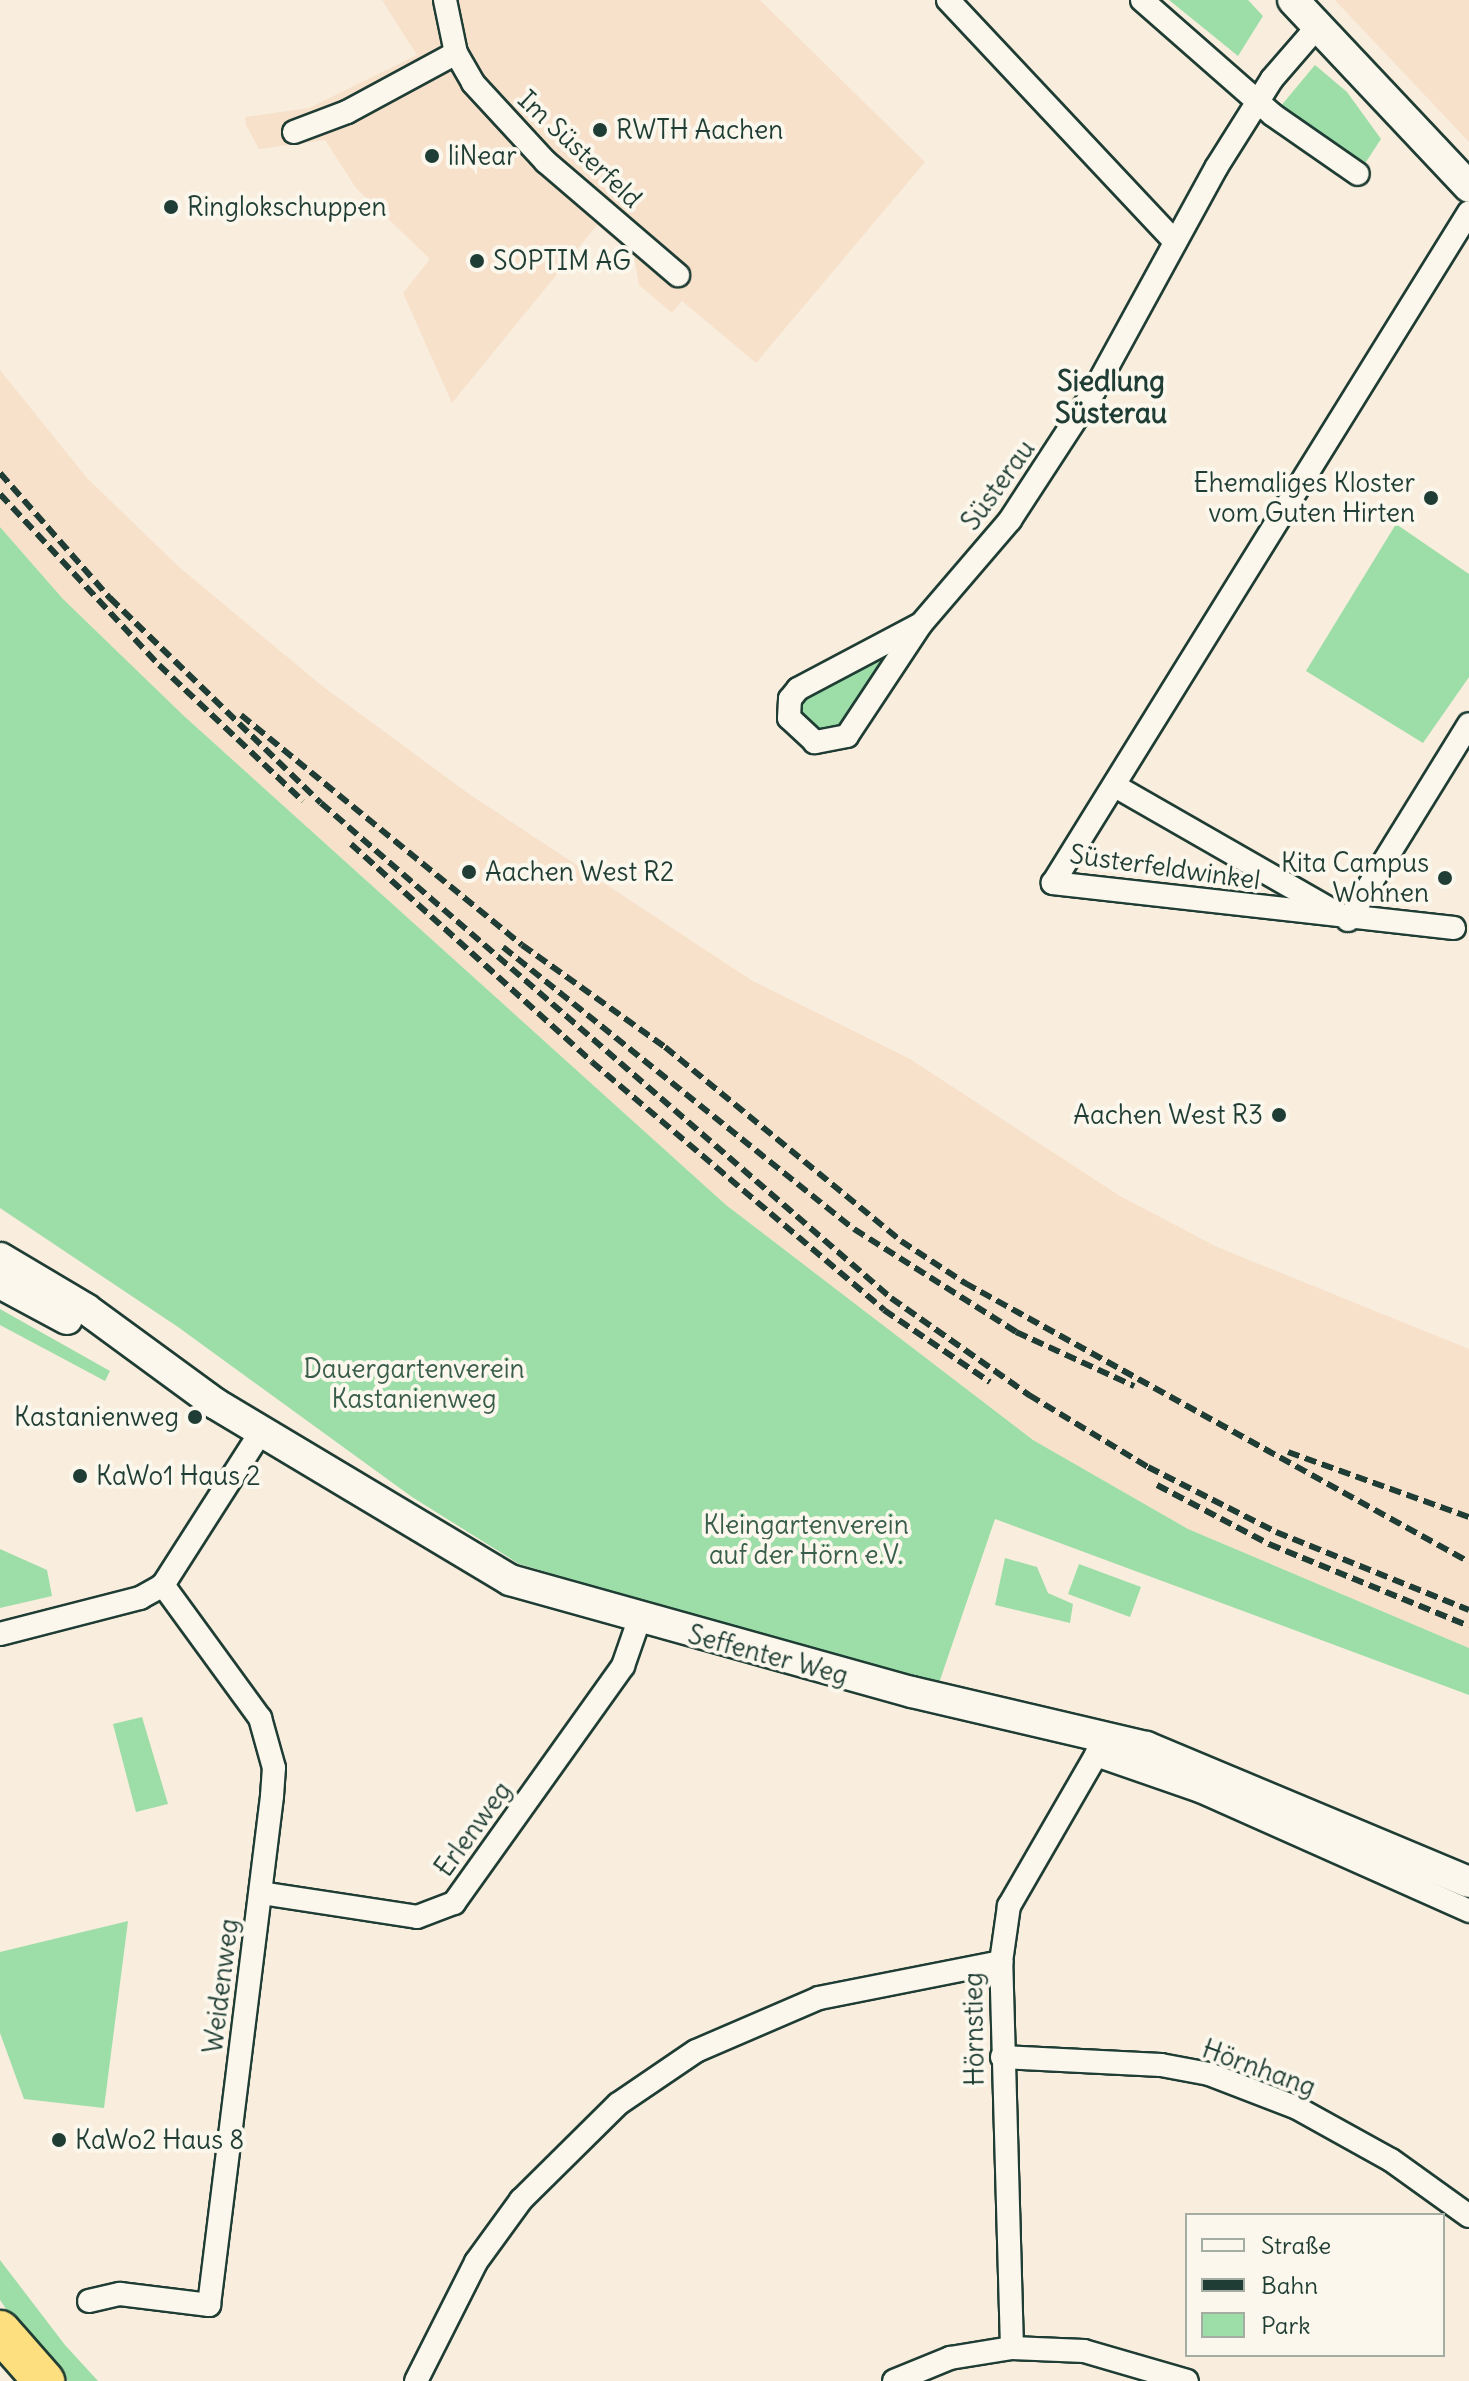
<!DOCTYPE html>
<meta charset="utf-8">
<style>
body{margin:0}
#map{position:relative;width:1469px;height:2381px;overflow:hidden;background:#f9eddd;font-family:Delius,sans-serif}
div>[style]{position:absolute}
[style*='--x']{left:calc(var(--x)*1px);top:calc(var(--y)*1px);width:calc(var(--w)*1px);rotate:calc(var(--a)*1deg)}
.built>*{inset:0;background:#f7e1cb}
.green>*{inset:0;background:#9ddea8}
.roads{filter:drop-shadow(2px 0 #1f3d34) drop-shadow(-2px 0 #1f3d34) drop-shadow(0 2px #1f3d34) drop-shadow(0 -2px #1f3d34)}
.street>*{height:22px;margin:-11px;padding:0 11px;transform-origin:11px;border-radius:11px;background:#fbf7ec}
.secondary>*{height:30px;margin:-15px;padding:0 15px;transform-origin:15px;border-radius:15px;background:#fbf7ec}
.highway>*{height:40px;margin:-20px;padding:0 20px;transform-origin:20px;border-radius:20px;background:#fedf80}
.rail>*{height:6px;margin-top:-3px;transform-origin:0;background:repeating-linear-gradient(90deg,#1f3d34 0 12px,transparent 0 18px)}
.dots>*{width:22px;height:22px;translate:-50% -50%;box-sizing:border-box;border:4px solid #fbf7ec;border-radius:50%}
span{translate:-50% -50%;white-space:nowrap;text-align:center;line-height:1.15;-webkit-text-stroke:8px #fbf7ec;paint-order:stroke}
.poi-label{font-size:26px;color:#1f3d34}
.left{translate:0 -50%;text-align:left}
.right{translate:-100% -50%;text-align:right}
.street-label{font-size:26px;color:#1f3d34}
.park-label{font-size:26px;color:#385d4b}
.neighbourhood-label{font-size:28px;color:#1f3d34;font-weight:700}
.legend{position:absolute;left:1185px;top:2213px;width:260px;height:144px;box-sizing:border-box;background:#fbf7ec;border:2px solid #a3ada2;margin:0;padding:10px 14px;list-style:none;font-size:24px;color:#1f3d34}
.legend li{display:flex;align-items:center;gap:16px;height:40px}
.legend b{width:40px;border:2px solid #a3ada2}
</style>
<div id="map">
<div class="built">
<div style="clip-path:polygon(382px 0,760px 0,925px 162px,756px 363px,682px 301px,672px 313px,639px 285px,634px 256px,597px 225px,452px 403px,403px 293px,430px 259px,356px 188px,325px 140px,259px 149px,246px 125px,245px 117px,309px 108px,417px 55px)"></div>
<div style="clip-path:polygon(1335px 0,1469px 0,1469px 142px,1350px 16px)"></div>
<div style="clip-path:polygon(0 370px,87px 478px,178px 566px,321px 685px,469px 794px,751px 980px,910px 1059px,1120px 1196px,1217px 1247px,1469px 1349px,1469px 1648px,1188px 1529px,1033px 1440px,726px 1205px,184px 716px,63px 599px,0 527px)"></div>
</div>
<div class="green">
<div style="clip-path:polygon(1169px 0,1248px 0,1263px 16px,1238px 56px)"></div>
<div style="clip-path:polygon(1315px 65px,1347px 92px,1381px 139px,1364px 165px,1280px 107px)"></div>
<div style="clip-path:polygon(1396px 524px,1469px 574px,1469px 677px,1423px 743px,1306px 671px)"></div>
<div style="clip-path:polygon(0 527px,63px 599px,184px 716px,726px 1205px,1033px 1440px,1188px 1529px,1469px 1648px,1469px 1695px,995px 1519px,938px 1686px,519px 1564px,412px 1497px,178px 1327px,0 1208px)"></div>
<div style="clip-path:polygon(883px 651px,890px 665px,843px 727px,819px 732px,799px 717px,805px 695px)"></div>
<div style="clip-path:polygon(0 1309px,110px 1371px,105px 1381px,0 1325px)"></div>
<div style="clip-path:polygon(0 1549px,47px 1570px,52px 1596px,0 1608px)"></div>
<div style="clip-path:polygon(1005px 1558px,1037px 1567px,1048px 1593px,1073px 1604px,1070px 1623px,995px 1605px)"></div>
<div style="clip-path:polygon(1079px 1564px,1141px 1587px,1130px 1617px,1068px 1594px)"></div>
<div style="clip-path:polygon(142px 1717px,168px 1804px,136px 1812px,113px 1724px)"></div>
<div style="clip-path:polygon(128px 1921px,104px 2108px,24px 2099px,0 2033px,0 1952px)"></div>
<div style="clip-path:polygon(0 2260px,65px 2345px,98px 2381px,68px 2381px,15px 2322px,0 2300px)"></div>
</div>
<div class="roads">
<div class="street">
<div style="--x:445;--y:0;--w:54;--a:78.3"></div>
<div style="--x:456;--y:53;--w:34;--a:60"></div>
<div style="--x:473;--y:83;--w:108;--a:47.3"></div>
<div style="--x:546;--y:162;--w:174;--a:40.6"></div>
<div style="--x:948;--y:0;--w:332;--a:46.8"></div>
<div style="--x:1142;--y:0;--w:174;--a:41.3"></div>
<div style="--x:1273;--y:115;--w:103;--a:34.8"></div>
<div style="--x:294;--y:132;--w:57;--a:-20.7"></div>
<div style="--x:347;--y:112;--w:124;--a:-28.4"></div>
<div style="--x:921;--y:624;--w:134;--a:123.5"></div>
<div style="--x:847;--y:736;--w:33;--a:169"></div>
<div style="--x:815;--y:742;--w:35;--a:-137"></div>
<div style="--x:789;--y:718;--w:19;--a:-87"></div>
<div style="--x:790;--y:699;--w:13;--a:-51"></div>
<div style="--x:798;--y:689;--w:139;--a:-27.9"></div>
<div style="--x:921;--y:624;--w:137;--a:-49.4"></div>
<div style="--x:1010;--y:520;--w:154;--a:-56.9"></div>
<div style="--x:1094;--y:391;--w:254;--a:-61.3"></div>
<div style="--x:1216;--y:168;--w:105;--a:-57.8"></div>
<div style="--x:1272;--y:79;--w:69;--a:-49.1"></div>
<div style="--x:1115;--y:786;--w:259;--a:29.8"></div>
<div style="--x:1348;--y:920;--w:230;--a:-58.3"></div>
<div style="--x:1454;--y:928;--w:404;--a:-173.6"></div>
<div style="--x:1053;--y:883;--w:789;--a:-58.2"></div>
<div style="--x:0;--y:1634;--w:145;--a:-14.4"></div>
<div style="--x:140;--y:1598;--w:26;--a:-29"></div>
<div style="--x:163;--y:1585;--w:182;--a:-57.4"></div>
<div style="--x:1096;--y:1755;--w:110;--a:19.1"></div>
<div style="--x:1200;--y:1791;--w:295;--a:24"></div>
<div style="--x:261;--y:1893;--w:158;--a:8.7"></div>
<div style="--x:417;--y:1917;--w:40;--a:-21"></div>
<div style="--x:454;--y:1903;--w:291;--a:-54.5"></div>
<div style="--x:623;--y:1666;--w:49;--a:-70.8"></div>
<div style="--x:1002;--y:2057;--w:159;--a:2.9"></div>
<div style="--x:1161;--y:2065;--w:49;--a:10.6"></div>
<div style="--x:1209;--y:2074;--w:94;--a:21.1"></div>
<div style="--x:1297;--y:2108;--w:107;--a:29"></div>
<div style="--x:1391;--y:2160;--w:96;--a:35.7"></div>
<div style="--x:89;--y:2301;--w:32;--a:-13"></div>
<div style="--x:120;--y:2294;--w:90;--a:7"></div>
<div style="--x:209;--y:2305;--w:513;--a:-82.94"></div>
<div style="--x:272;--y:1796;--w:28;--a:-86"></div>
<div style="--x:274;--y:1768;--w:52;--a:-105.6"></div>
<div style="--x:260;--y:1718;--w:165;--a:-126.1"></div>
<div style="--x:1012;--y:2348;--w:386;--a:-91.6"></div>
<div style="--x:1001;--y:1962;--w:57;--a:-81.9"></div>
<div style="--x:1009;--y:1906;--w:196;--a:-60"></div>
<div style="--x:416;--y:2381;--w:133;--a:-63.2"></div>
<div style="--x:476;--y:2262;--w:77;--a:-54"></div>
<div style="--x:521;--y:2200;--w:136;--a:-44.7"></div>
<div style="--x:618;--y:2104;--w:94;--a:-34.2"></div>
<div style="--x:696;--y:2051;--w:134;--a:-23.3"></div>
<div style="--x:819;--y:1998;--w:186;--a:-11.2"></div>
<div style="--x:894;--y:2381;--w:61;--a:-22.3"></div>
<div style="--x:950;--y:2358;--w:63;--a:-9.2"></div>
<div style="--x:1012;--y:2348;--w:72;--a:2.4"></div>
<div style="--x:1084;--y:2351;--w:107;--a:16.2"></div>
</div>
<div class="secondary">
<div style="--x:1293;--y:0;--w:257;--a:46.7"></div>
<div style="--x:0;--y:1258;--w:100;--a:30.7"></div>
<div style="--x:86;--y:1309;--w:161;--a:36.2"></div>
<div style="--x:216;--y:1404;--w:343;--a:30.9"></div>
<div style="--x:510;--y:1580;--w:417;--a:15.6"></div>
<div style="--x:912;--y:1692;--w:240;--a:13.2"></div>
<div style="--x:1146;--y:1747;--w:350;--a:22.7"></div>
<div style="--x:0;--y:1283;--w:76;--a:28.2"></div>
</div>
<div class="highway">
<div style="--x:0;--y:2331;--w:67;--a:48.7"></div>
</div>
</div>
<div class="rail">
<div style="--x:0;--y:473;--w:167;--a:48.7"></div>
<div style="--x:110;--y:598;--w:294;--a:44.2"></div>
<div style="--x:321;--y:803;--w:755;--a:40.97"></div>
<div style="--x:891;--y:1298;--w:169;--a:35.1"></div>
<div style="--x:1029;--y:1395;--w:139;--a:31.2"></div>
<div style="--x:1148;--y:1467;--w:144;--a:26.9"></div>
<div style="--x:1276;--y:1532;--w:208;--a:22"></div>
<div style="--x:0;--y:494;--w:233;--a:47.1"></div>
<div style="--x:159;--y:665;--w:198;--a:43.4"></div>
<div style="--x:241;--y:715;--w:363;--a:39.3"></div>
<div style="--x:522;--y:945;--w:176;--a:35.5"></div>
<div style="--x:665;--y:1047;--w:306;--a:39.4"></div>
<div style="--x:901;--y:1241;--w:77;--a:33.3"></div>
<div style="--x:965;--y:1283;--w:576;--a:28.97"></div>
<div style="--x:351;--y:844;--w:325;--a:42.1"></div>
<div style="--x:592;--y:1062;--w:383;--a:40.3"></div>
<div style="--x:884;--y:1310;--w:128;--a:34.2"></div>
<div style="--x:503;--y:947;--w:450;--a:38.8"></div>
<div style="--x:854;--y:1229;--w:192;--a:32.4"></div>
<div style="--x:1016;--y:1332;--w:130;--a:24.6"></div>
<div style="--x:1288;--y:1452;--w:192;--a:19.8"></div>
<div style="--x:1157;--y:1485;--w:127;--a:27.8"></div>
<div style="--x:1269;--y:1544;--w:216;--a:22.3"></div>
</div>
<div class="dots">
<div style="left:600px;top:130px;background:#1f3d34"></div>
<div style="left:432px;top:156px;background:#1f3d34"></div>
<div style="left:171px;top:207px;background:#1f3d34"></div>
<div style="left:477px;top:261px;background:#1f3d34"></div>
<div style="left:1431px;top:498px;background:#1f3d34"></div>
<div style="left:469px;top:872px;background:#1f3d34"></div>
<div style="left:1445px;top:878px;background:#1f3d34"></div>
<div style="left:1279px;top:1115px;background:#1f3d34"></div>
<div style="left:195px;top:1417px;background:#1f3d34"></div>
<div style="left:80px;top:1476px;background:#1f3d34"></div>
<div style="left:59px;top:2140px;background:#1f3d34"></div>
</div>
<div class="poi-label">
<span class="left" style="left:616px;top:130px">RWTH Aachen</span>
<span class="left" style="left:448px;top:156px">liNear</span>
<span class="left" style="left:187px;top:207px">Ringlokschuppen</span>
<span class="left" style="left:493px;top:261px">SOPTIM AG</span>
<span class="right" style="left:1415px;top:498px">Ehemaliges Kloster<br>vom Guten Hirten</span>
<span class="right" style="left:1429px;top:878px">Kita Campus<br>Wohnen</span>
<span class="left" style="left:485px;top:872px">Aachen West R2</span>
<span class="right" style="left:1263px;top:1115px">Aachen West R3</span>
<span class="right" style="left:179px;top:1417px">Kastanienweg</span>
<span class="left" style="left:96px;top:1476px">KaWo1 Haus 2</span>
<span class="left" style="left:75px;top:2140px">KaWo2 Haus 8</span>
</div>
<div class="street-label">
<span style="left:580px;top:149px;rotate:43deg">Im Süsterfeld</span>
<span style="left:998px;top:485px;rotate:-54deg">Süsterau</span>
<span style="left:1165px;top:867px;rotate:8deg">Süsterfeldwinkel</span>
<span style="left:768px;top:1655px;rotate:15deg">Seffenter Weg</span>
<span style="left:473px;top:1829px;rotate:-54deg">Erlenweg</span>
<span style="left:221px;top:1986px;rotate:-83deg">Weidenweg</span>
<span style="left:974px;top:2029px;rotate:-91deg">Hörnstieg</span>
<span style="left:1259px;top:2068px;rotate:20deg">Hörnhang</span>
</div>
<div class="park-label">
<span style="left:414px;top:1384px">Dauergartenverein<br>Kastanienweg</span>
<span style="left:806px;top:1540px">Kleingartenverein<br>auf der Hörn e.V.</span>
</div>
<div class="neighbourhood-label">
<span style="left:1111px;top:397px">Siedlung<br>Süsterau</span>
</div>
<ul class="legend">
<li><b style="height:10px;background:#fbf7ec"></b>Straße</li>
<li><b style="height:10px;background:#1f3d34"></b>Bahn</li>
<li><b style="height:22px;background:#9ddea8"></b>Park</li>
</ul>
</div>
